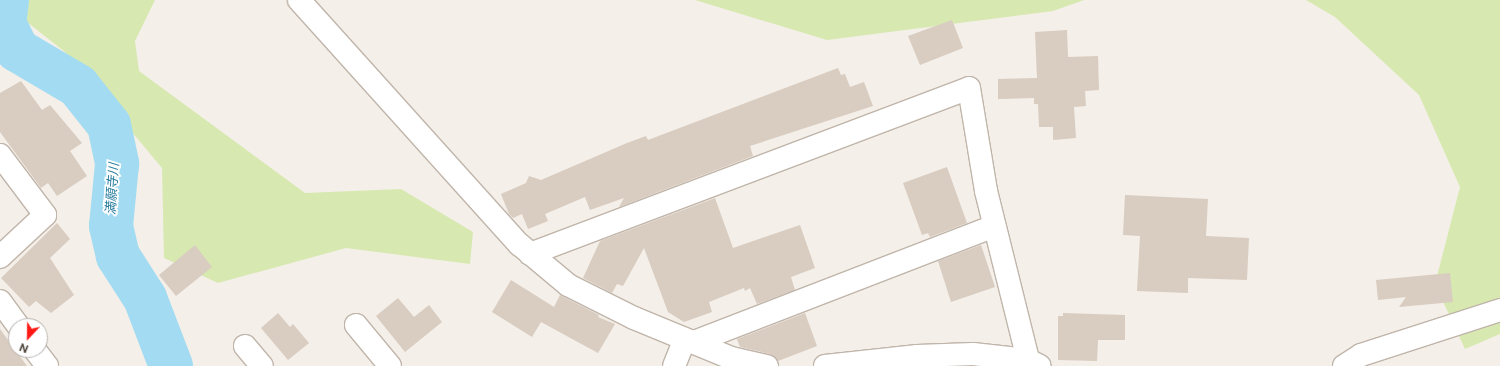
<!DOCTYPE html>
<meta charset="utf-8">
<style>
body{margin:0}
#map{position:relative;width:1500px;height:366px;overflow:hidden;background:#f4efe8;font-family:"Public Sans","Noto Sans JP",sans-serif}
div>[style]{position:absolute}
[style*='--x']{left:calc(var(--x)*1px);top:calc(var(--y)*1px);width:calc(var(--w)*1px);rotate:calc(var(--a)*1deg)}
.green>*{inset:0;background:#d7e9b0}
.river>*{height:44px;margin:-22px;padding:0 22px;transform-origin:22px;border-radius:22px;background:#a3dcf2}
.building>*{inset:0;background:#d9ccc0}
.roads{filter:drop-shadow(1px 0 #c0b5aa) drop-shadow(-1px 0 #c0b5aa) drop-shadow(0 1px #c0b5aa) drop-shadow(0 -1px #c0b5aa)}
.minor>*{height:22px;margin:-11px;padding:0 11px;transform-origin:11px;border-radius:11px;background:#fff}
span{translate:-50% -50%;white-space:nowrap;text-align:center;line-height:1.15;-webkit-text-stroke:3.5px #fff;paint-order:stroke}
.water-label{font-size:13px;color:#287c9e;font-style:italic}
.north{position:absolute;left:8px;top:318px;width:40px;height:40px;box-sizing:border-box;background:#fff;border:1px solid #b6b2af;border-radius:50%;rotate:202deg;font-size:11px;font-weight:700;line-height:16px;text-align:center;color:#483f36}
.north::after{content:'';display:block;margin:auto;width:14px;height:18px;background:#fe1915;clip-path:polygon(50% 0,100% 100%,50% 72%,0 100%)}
</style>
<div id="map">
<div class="green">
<div style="clip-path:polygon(20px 0,155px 0,135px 41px,139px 71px,305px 193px,401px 189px,473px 232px,470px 264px,346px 248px,218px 283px,164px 258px,162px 168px,65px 52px,27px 22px)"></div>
<div style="clip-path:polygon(695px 0,1084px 0,1053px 11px,827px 40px)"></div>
<div style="clip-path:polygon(1306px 0,1500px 0,1500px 334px,1465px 349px,1435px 284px,1460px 187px,1419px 95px,1335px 17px)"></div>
</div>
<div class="river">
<div style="--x:7;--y:0;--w:23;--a:97"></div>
<div style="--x:4;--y:23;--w:30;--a:64"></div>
<div style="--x:17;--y:50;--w:71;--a:30.5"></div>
<div style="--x:78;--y:86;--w:50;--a:51.5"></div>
<div style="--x:109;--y:125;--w:40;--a:78"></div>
<div style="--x:117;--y:164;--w:62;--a:95.5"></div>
<div style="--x:111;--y:226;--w:31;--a:77"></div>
<div style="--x:118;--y:256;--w:50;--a:57.3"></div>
<div style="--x:145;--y:298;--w:73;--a:69.1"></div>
</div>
<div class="building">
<div style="clip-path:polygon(952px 20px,963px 48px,920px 65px,908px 36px)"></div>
<div style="clip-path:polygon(1067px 30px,1068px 57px,1098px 56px,1099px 90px,1085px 91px,1086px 106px,1074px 107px,1076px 138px,1053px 140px,1053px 127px,1039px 127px,1038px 104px,1034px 104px,1034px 98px,998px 99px,998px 79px,1037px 78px,1035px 32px)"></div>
<div style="clip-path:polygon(838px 68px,841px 75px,845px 74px,850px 87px,864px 82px,873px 106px,750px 146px,753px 156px,619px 207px,624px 198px,590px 210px,585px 197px,545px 214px,548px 221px,528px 229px,522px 214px,513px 218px,509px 214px,501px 194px,526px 183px,529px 176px,541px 180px,627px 143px,646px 136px,648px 140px)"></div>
<div style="clip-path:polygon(21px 81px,42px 110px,50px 105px,82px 143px,70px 151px,87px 176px,57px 196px,48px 183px,41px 188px,0 132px,0 93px)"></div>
<div style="clip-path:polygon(947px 167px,967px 223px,930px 237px,928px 233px,922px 235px,903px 183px)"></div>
<div style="clip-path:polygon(1125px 195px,1208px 199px,1206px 236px,1249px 238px,1247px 280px,1188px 278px,1188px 293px,1137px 291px,1140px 236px,1123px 235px)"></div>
<div style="clip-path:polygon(715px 198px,733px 248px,800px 225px,815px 268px,791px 277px,795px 290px,757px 304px,750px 288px,745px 291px,744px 288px,709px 302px,712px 312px,684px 322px,668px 312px,644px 248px,623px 286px,617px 284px,612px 293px,583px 278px,600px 241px)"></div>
<div style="clip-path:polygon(57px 223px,70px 239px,50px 258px,74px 295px,51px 313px,36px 301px,29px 307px,1px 278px)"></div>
<div style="clip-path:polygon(195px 245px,212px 267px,176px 296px,159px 275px)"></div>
<div style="clip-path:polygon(981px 245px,995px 287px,951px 302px,938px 261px)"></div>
<div style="clip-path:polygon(1450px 273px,1453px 302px,1399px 307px,1406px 297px,1378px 300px,1376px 280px)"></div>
<div style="clip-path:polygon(511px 280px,554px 307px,560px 295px,599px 315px,598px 317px,615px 324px,598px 353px,541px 322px,532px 337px,492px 312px)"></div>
<div style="clip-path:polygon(398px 298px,414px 317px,429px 305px,442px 322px,405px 352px,376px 316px)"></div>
<div style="clip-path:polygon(278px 313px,290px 327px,293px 324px,309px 343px,288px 360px,261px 328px)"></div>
<div style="clip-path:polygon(805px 313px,817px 346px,778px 361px,770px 354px,740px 347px,737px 339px)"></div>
<div style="clip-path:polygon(1063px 313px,1125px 315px,1125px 340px,1098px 340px,1097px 361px,1058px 360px,1058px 316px,1063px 316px)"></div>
<div style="clip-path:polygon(0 329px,27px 366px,0 366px)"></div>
</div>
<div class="roads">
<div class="minor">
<div style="--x:299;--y:0;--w:329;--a:48"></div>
<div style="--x:519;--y:244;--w:64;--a:39.9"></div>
<div style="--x:568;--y:285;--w:74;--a:26.6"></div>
<div style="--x:634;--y:318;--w:105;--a:22.4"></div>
<div style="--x:731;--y:358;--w:37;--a:13"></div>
<div style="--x:0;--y:155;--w:75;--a:53.1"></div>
<div style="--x:45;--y:215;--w:62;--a:137"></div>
<div style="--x:530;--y:254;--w:469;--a:-20.7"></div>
<div style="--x:969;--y:88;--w:104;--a:80.6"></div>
<div style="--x:986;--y:191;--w:174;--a:76"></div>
<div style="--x:0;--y:301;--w:31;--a:54"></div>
<div style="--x:356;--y:325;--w:53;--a:50.3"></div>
<div style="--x:694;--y:342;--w:322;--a:-21.1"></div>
<div style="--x:245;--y:346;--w:26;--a:50"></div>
<div style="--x:35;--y:350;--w:20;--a:53"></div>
<div style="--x:674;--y:366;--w:29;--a:-68"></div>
<div style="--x:825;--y:366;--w:93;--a:-6.2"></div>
<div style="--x:917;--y:356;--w:56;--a:-2"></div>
<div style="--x:973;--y:354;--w:55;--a:6.2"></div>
<div style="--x:1028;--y:360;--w:13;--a:27"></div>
<div style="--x:1344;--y:366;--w:20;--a:-33"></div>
<div style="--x:1361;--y:355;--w:146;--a:-17.9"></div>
</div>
</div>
<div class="water-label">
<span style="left:113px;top:189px;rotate:-86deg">満願寺川</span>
</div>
<div class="north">N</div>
</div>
